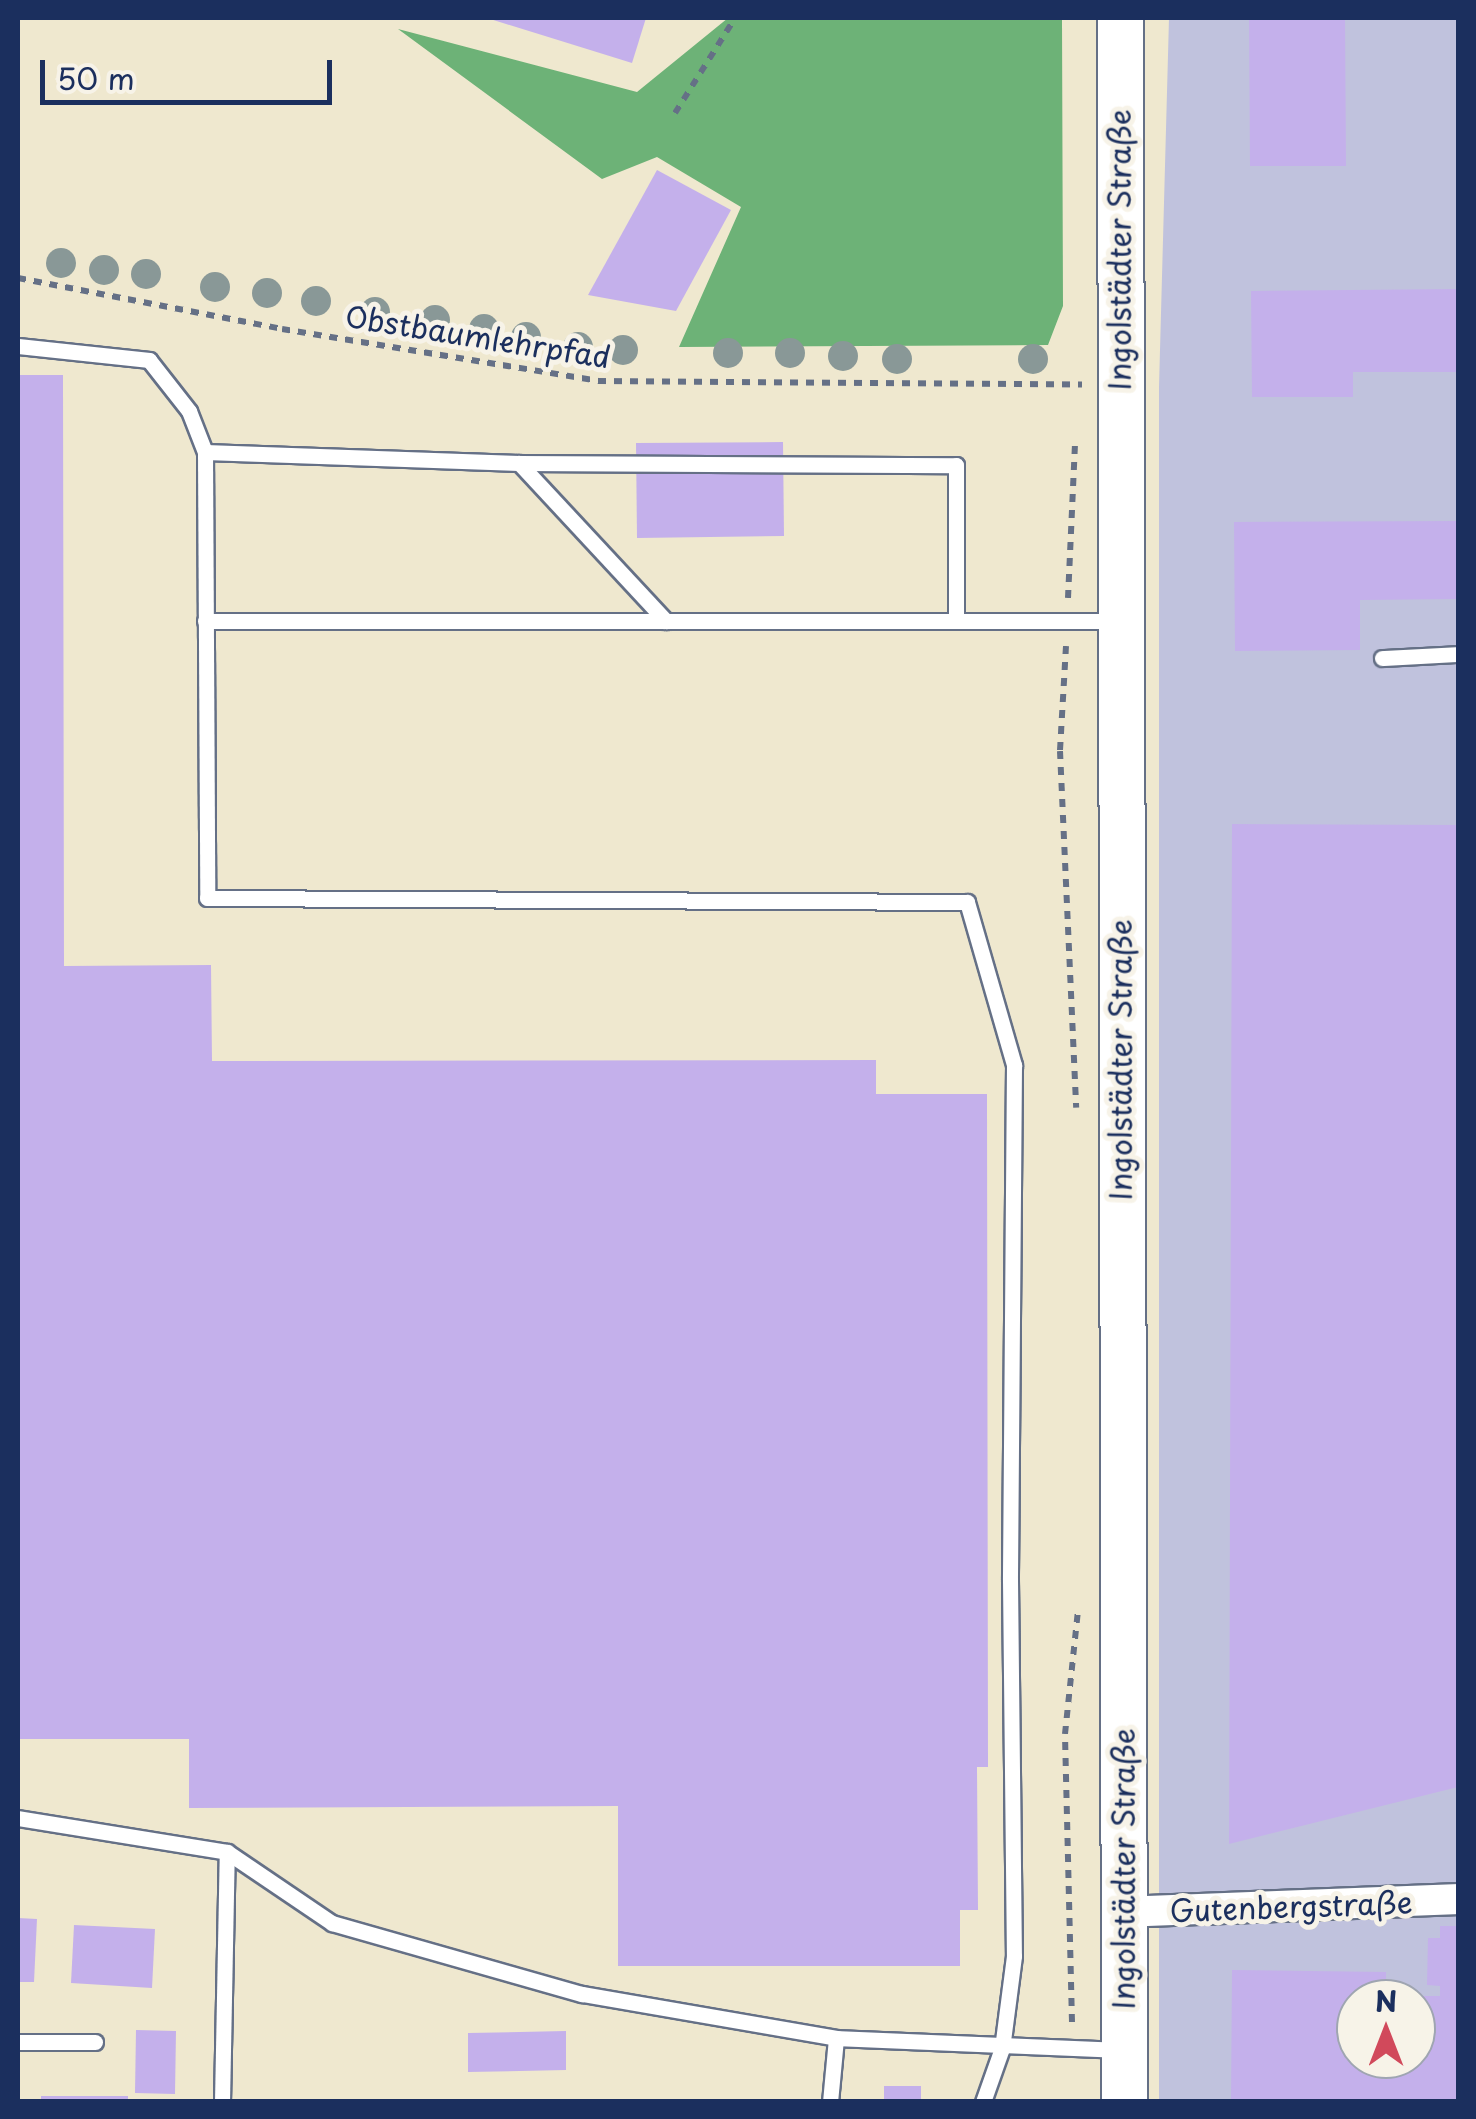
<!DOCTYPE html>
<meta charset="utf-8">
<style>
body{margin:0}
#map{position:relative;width:1476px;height:2119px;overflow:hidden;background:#efe8cf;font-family:"Playpen Sans",sans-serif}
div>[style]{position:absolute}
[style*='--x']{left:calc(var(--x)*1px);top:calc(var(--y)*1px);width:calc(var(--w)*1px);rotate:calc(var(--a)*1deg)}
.industrial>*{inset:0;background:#c0c2dd}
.forest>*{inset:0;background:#6db277}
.building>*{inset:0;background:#c4b0eb}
.path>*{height:6px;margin-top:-3px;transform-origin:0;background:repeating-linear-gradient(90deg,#657086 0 8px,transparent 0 16px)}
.roads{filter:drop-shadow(2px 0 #657086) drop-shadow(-2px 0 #657086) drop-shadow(0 2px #657086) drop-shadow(0 -2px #657086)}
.lane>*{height:15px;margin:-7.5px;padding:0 7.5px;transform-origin:7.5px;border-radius:7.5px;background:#fff}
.street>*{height:30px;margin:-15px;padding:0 15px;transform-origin:15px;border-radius:15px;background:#fff}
.secondary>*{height:45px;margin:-22.5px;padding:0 22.5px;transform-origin:22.5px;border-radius:22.5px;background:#fff}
.trees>*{width:30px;height:30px;margin:-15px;border-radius:50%;background:#899897}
span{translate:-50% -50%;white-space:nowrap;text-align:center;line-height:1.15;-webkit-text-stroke:10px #f7f3e8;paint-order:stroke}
.street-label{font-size:30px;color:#1b2f5e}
.frame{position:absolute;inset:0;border:20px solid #1b2f5e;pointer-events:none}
.north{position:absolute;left:1336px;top:1979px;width:100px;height:100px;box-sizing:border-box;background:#f7f3e8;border:2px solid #9fa5b1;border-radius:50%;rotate:0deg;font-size:28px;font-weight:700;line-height:40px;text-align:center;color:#1b2f5e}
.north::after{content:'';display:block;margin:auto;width:35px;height:45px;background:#d1495b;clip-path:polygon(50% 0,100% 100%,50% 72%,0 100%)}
.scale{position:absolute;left:40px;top:60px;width:292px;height:45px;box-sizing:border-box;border:5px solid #1b2f5e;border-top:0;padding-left:12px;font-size:30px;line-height:35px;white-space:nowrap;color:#1b2f5e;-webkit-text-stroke:8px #f7f3e8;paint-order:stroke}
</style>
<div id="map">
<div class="industrial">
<div style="clip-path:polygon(evenodd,1169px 18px,1458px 18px,1458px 2101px,1159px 2102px,1159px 387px,1169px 18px,1356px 1999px,1416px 1999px,1416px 2059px,1356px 2059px,1356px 1999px)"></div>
</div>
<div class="forest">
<div style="clip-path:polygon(728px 18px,1062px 18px,1063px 306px,1048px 345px,679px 347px,741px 207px,657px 157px,602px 179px,398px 29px,637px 92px)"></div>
</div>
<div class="building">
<div style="clip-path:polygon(487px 18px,646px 18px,632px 63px)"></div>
<div style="clip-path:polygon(1249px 18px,1345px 18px,1346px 166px,1250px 166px)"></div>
<div style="clip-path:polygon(657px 170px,731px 210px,676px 311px,588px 295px)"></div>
<div style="clip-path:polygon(1458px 289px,1458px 372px,1353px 372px,1353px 397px,1252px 397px,1251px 291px)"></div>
<div style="clip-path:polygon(18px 375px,63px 375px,64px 966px,211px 965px,212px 1061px,876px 1060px,876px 1094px,987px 1094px,988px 1767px,977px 1767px,978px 1910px,960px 1910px,960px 1966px,618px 1966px,618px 1806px,189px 1808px,189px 1739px,18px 1739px)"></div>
<div style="clip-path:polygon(783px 442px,784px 536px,637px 538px,636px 443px)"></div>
<div style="clip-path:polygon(1458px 521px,1458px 599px,1360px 600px,1360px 650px,1235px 651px,1234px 522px)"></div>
<div style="clip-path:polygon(1232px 824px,1458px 825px,1458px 1787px,1229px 1844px)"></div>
<div style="clip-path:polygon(18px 1918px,37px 1919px,34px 1982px,18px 1982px)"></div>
<div style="clip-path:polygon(74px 1925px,155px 1929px,152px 1988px,71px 1983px)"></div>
<div style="clip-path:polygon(1440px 1926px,1458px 1926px,1458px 2102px,1231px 2102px,1232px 1970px,1386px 1972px,1386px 1995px,1395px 1999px,1356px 1999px,1356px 2059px,1416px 2059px,1416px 1996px,1440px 1996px,1440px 1986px,1427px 1985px,1428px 1938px,1440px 1938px)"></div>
<div style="clip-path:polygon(136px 2030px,176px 2031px,175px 2094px,135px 2093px)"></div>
<div style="clip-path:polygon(566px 2031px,566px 2070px,468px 2072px,468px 2033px)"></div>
<div style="clip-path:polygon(884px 2086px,921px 2086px,921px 2102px,884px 2102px)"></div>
<div style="clip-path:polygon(41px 2096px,128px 2096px,128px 2102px,41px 2102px)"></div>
</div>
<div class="path">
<div style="--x:675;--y:113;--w:112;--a:-57.7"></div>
<div style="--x:18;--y:278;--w:269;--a:10.9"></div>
<div style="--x:282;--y:329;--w:320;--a:9.3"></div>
<div style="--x:598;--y:381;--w:484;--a:0.4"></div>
<div style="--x:1068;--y:598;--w:157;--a:-87.4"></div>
<div style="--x:1066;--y:646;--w:105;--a:93.3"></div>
<div style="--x:1060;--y:751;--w:357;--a:87.4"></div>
<div style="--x:1072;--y:2022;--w:288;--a:-91.4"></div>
<div style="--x:1065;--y:1734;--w:125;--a:-84"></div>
</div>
<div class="roads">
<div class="lane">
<div style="--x:18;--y:346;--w:132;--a:6.1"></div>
<div style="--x:149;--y:360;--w:65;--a:51.9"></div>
<div style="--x:189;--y:411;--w:44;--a:68.7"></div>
<div style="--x:205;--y:452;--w:446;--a:89.7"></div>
<div style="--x:207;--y:898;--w:760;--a:0.3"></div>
<div style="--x:967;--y:902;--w:170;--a:73.9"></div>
<div style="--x:1014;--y:1065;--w:515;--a:90.45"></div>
<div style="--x:1010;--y:1580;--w:376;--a:89.4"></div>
<div style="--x:1014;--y:1956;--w:93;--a:97.4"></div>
<div style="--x:1002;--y:2048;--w:57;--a:109.4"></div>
<div style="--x:205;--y:452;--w:314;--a:2"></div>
<div style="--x:519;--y:463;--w:437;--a:0.3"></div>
<div style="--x:956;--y:465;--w:156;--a:90"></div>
<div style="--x:519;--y:463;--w:216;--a:47.1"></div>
<div style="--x:205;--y:621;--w:910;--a:0"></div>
<div style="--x:1382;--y:658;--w:76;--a:-3"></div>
<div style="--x:18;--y:1818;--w:212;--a:9.2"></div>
<div style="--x:227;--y:1852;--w:127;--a:34.1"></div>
<div style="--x:332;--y:1923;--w:260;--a:15.9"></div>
<div style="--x:582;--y:1994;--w:258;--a:9.8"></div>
<div style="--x:836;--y:2038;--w:284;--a:2.4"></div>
<div style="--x:18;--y:2042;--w:77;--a:0"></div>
<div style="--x:222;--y:2102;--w:250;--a:-88.9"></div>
<div style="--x:830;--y:2102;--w:64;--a:-84.6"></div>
</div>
<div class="street">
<div style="--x:1123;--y:1912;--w:335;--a:-2.2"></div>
</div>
<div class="secondary">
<div style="--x:1120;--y:18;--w:2084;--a:89.89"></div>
</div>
</div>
<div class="trees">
<div style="left:61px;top:263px"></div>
<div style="left:104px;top:270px"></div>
<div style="left:146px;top:274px"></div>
<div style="left:215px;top:287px"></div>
<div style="left:267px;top:293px"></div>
<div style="left:316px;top:301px"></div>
<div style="left:375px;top:312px"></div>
<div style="left:435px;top:320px"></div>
<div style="left:484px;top:329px"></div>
<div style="left:526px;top:337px"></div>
<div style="left:578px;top:347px"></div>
<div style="left:623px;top:350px"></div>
<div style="left:728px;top:353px"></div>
<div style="left:790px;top:353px"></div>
<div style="left:843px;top:356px"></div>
<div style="left:897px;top:359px"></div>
<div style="left:1033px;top:359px"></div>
</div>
<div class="street-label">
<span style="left:1119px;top:250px;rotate:-90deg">Ingolstädter Straße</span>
<span style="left:478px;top:336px;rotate:9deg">Obstbaumlehrpfad</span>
<span style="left:1120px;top:1060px;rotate:-90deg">Ingolstädter Straße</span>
<span style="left:1123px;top:1869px;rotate:-90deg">Ingolstädter Straße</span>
<span style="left:1291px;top:1906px;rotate:-2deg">Gutenbergstraße</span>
</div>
<div class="frame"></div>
<div class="north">N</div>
<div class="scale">50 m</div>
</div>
